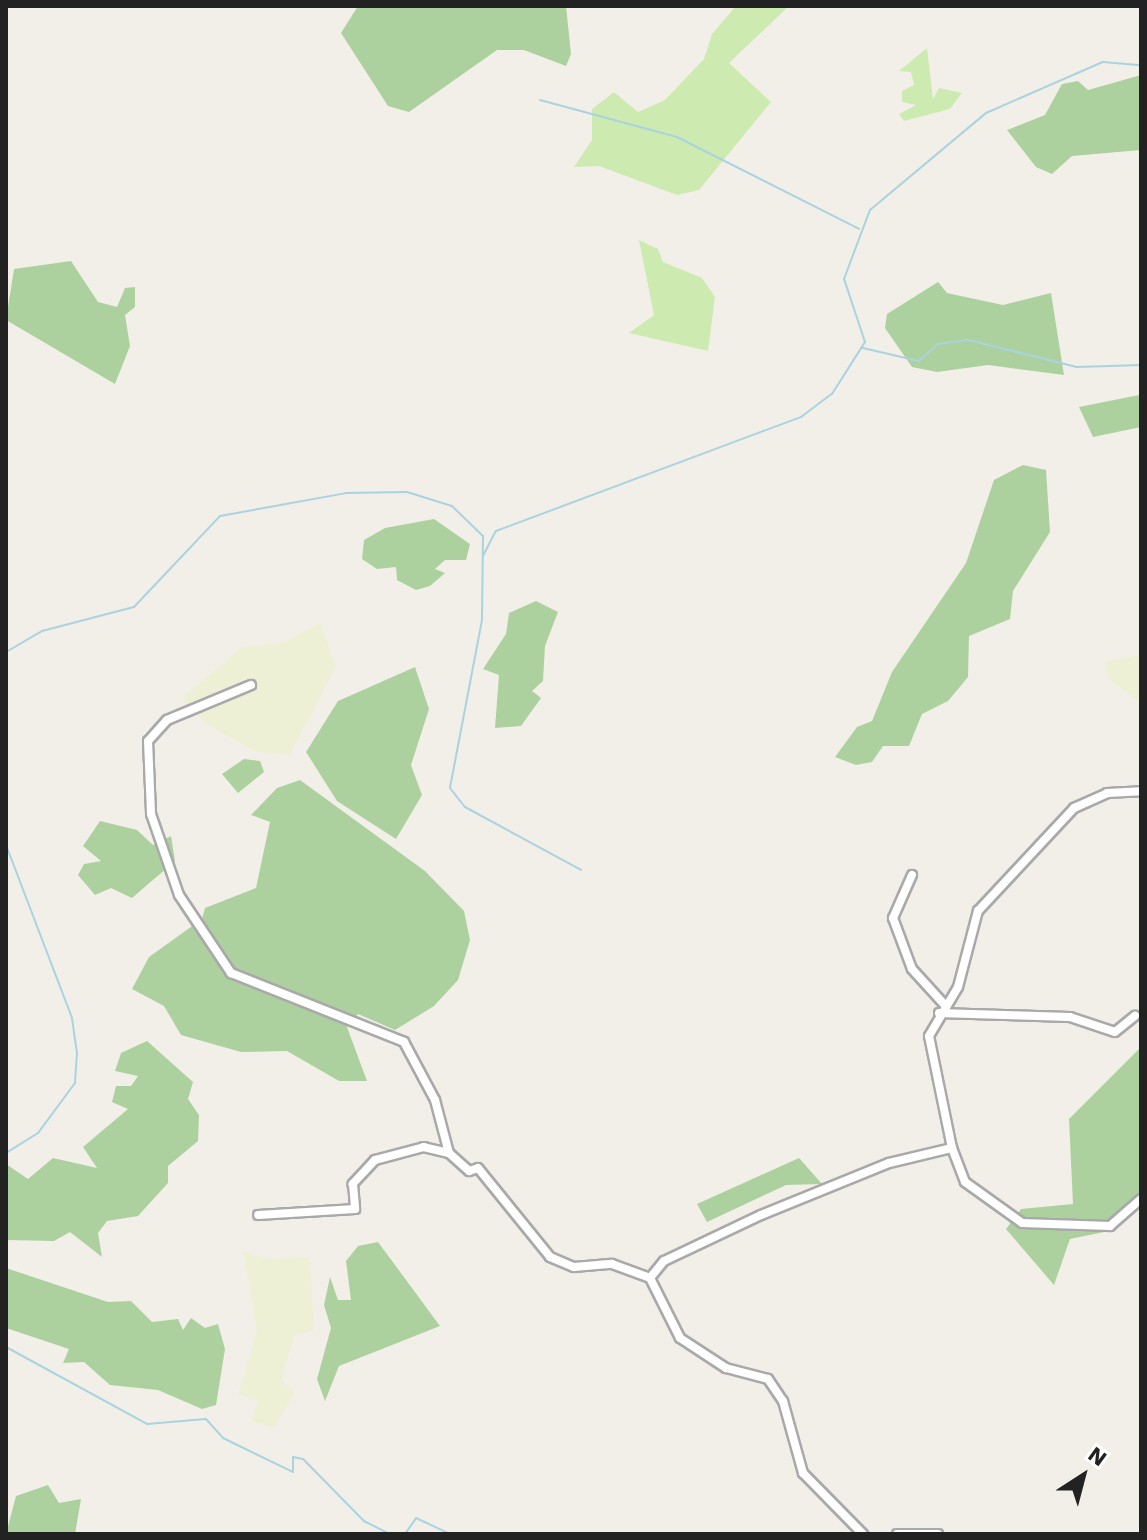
<!DOCTYPE html>
<style>
body{margin:0}
#map{position:relative;width:1147px;height:1540px;overflow:hidden;background:#f2efe9;font-family:"Work Sans",sans-serif}
div>[style]{position:absolute}
[style*='--x']{left:calc(var(--x)*1px);top:calc(var(--y)*1px);width:calc(var(--w)*1px);rotate:calc(var(--a)*1deg)}
.farmland>*{inset:0;background:#eef0d5}
.grass>*{inset:0;background:#cdebb0}
.forest>*{inset:0;background:#add19e}
.stream>*{height:2px;margin:-1px;padding:0 1px;transform-origin:1px;border-radius:1px;background:#aad3df}
.roads{filter:drop-shadow(2px 0 #a9a9a9) drop-shadow(-2px 0 #a9a9a9) drop-shadow(0 2px #a9a9a9) drop-shadow(0 -2px #a9a9a9)}
.street>*{height:8px;margin:-4px;padding:0 4px;transform-origin:4px;border-radius:4px;background:#fff}
span{translate:-50% -50%;white-space:nowrap;text-align:center;line-height:1.15;-webkit-text-stroke:6px #fff;paint-order:stroke}
.frame{position:absolute;inset:0;border:8px solid #222;pointer-events:none}
.north{position:absolute;left:1043px;top:1436px;width:80px;height:80px;-webkit-text-stroke:6px #fff;paint-order:stroke;rotate:36deg;font-size:22px;font-weight:700;line-height:32px;text-align:center;color:#222}
.north::after{content:'';display:block;margin:auto;width:28px;height:36px;background:#222;clip-path:polygon(50% 0,100% 100%,50% 72%,0 100%)}
</style>
<div id="map">
<div class="farmland">
<div style="clip-path:polygon(320px 623px,336px 666px,290px 755px,254px 751px,206px 724px,182px 698px,242px 647px,283px 643px)"></div>
<div style="clip-path:polygon(1141px 655px,1141px 703px,1107px 678px,1106px 661px)"></div>
<div style="clip-path:polygon(243px 1251px,264px 1259px,310px 1257px,314px 1330px,295px 1335px,281px 1380px,295px 1392px,274px 1428px,251px 1421px,258px 1401px,238px 1394px,257px 1330px)"></div>
</div>
<div class="grass">
<div style="clip-path:polygon(736px 6px,789px 6px,729px 63px,771px 102px,699px 190px,677px 195px,599px 166px,574px 167px,592px 140px,592px 109px,614px 92px,638px 112px,665px 100px,704px 59px,712px 34px)"></div>
<div style="clip-path:polygon(927px 48px,933px 99px,939px 88px,962px 93px,950px 109px,904px 121px,899px 114px,916px 105px,902px 102px,902px 91px,914px 85px,911px 72px,899px 71px)"></div>
<div style="clip-path:polygon(639px 240px,658px 249px,663px 262px,702px 278px,715px 297px,708px 351px,629px 333px,654px 315px)"></div>
</div>
<div class="forest">
<div style="clip-path:polygon(358px 6px,566px 6px,571px 54px,566px 66px,524px 50px,497px 50px,409px 112px,388px 106px,341px 33px)"></div>
<div style="clip-path:polygon(1141px 75px,1141px 150px,1072px 156px,1052px 174px,1036px 167px,1007px 130px,1045px 115px,1062px 84px,1078px 81px,1088px 90px)"></div>
<div style="clip-path:polygon(71px 261px,98px 302px,117px 307px,125px 288px,135px 287px,135px 307px,125px 315px,130px 346px,115px 384px,6px 320px,14px 269px)"></div>
<div style="clip-path:polygon(938px 282px,947px 293px,1003px 305px,1051px 293px,1064px 375px,988px 365px,937px 372px,912px 367px,885px 328px,887px 314px)"></div>
<div style="clip-path:polygon(1141px 379px,1141px 427px,1093px 437px,1079px 407px,1139px 395px)"></div>
<div style="clip-path:polygon(1023px 465px,1046px 470px,1050px 532px,1013px 591px,1010px 619px,969px 636px,968px 677px,948px 701px,922px 714px,909px 746px,883px 746px,872px 762px,856px 765px,835px 757px,857px 727px,872px 721px,892px 672px,966px 563px,994px 480px)"></div>
<div style="clip-path:polygon(434px 519px,470px 544px,466px 560px,445px 560px,435px 569px,445px 573px,430px 586px,416px 590px,397px 580px,396px 567px,377px 569px,362px 559px,364px 540px,385px 528px)"></div>
<div style="clip-path:polygon(536px 601px,558px 612px,545px 646px,543px 681px,532px 691px,541px 698px,521px 726px,495px 728px,499px 675px,483px 669px,506px 634px,509px 613px)"></div>
<div style="clip-path:polygon(415px 667px,429px 709px,411px 765px,422px 795px,396px 839px,337px 801px,306px 752px,338px 701px)"></div>
<div style="clip-path:polygon(244px 759px,260px 761px,264px 772px,238px 793px,222px 774px)"></div>
<div style="clip-path:polygon(300px 780px,425px 871px,464px 911px,470px 940px,458px 980px,434px 1006px,395px 1030px,358px 1014px,347px 1027px,367px 1081px,339px 1081px,287px 1051px,241px 1052px,181px 1035px,164px 1006px,132px 989px,149px 957px,202px 919px,205px 908px,256px 888px,270px 822px,251px 815px,277px 788px)"></div>
<div style="clip-path:polygon(100px 821px,137px 830px,153px 845px,171px 836px,175px 861px,132px 898px,111px 888px,95px 895px,78px 875px,84px 864px,101px 861px,83px 846px)"></div>
<div style="clip-path:polygon(147px 1041px,193px 1082px,188px 1099px,199px 1115px,198px 1141px,168px 1166px,168px 1183px,138px 1216px,107px 1221px,98px 1233px,102px 1257px,70px 1232px,54px 1241px,6px 1240px,6px 1164px,28px 1179px,53px 1158px,97px 1168px,83px 1147px,128px 1109px,112px 1102px,116px 1086px,131px 1086px,138px 1076px,115px 1071px,121px 1053px)"></div>
<div style="clip-path:polygon(1141px 1047px,1141px 1196px,1114px 1230px,1070px 1239px,1054px 1285px,1006px 1229px,1021px 1209px,1073px 1204px,1069px 1119px)"></div>
<div style="clip-path:polygon(799px 1158px,822px 1184px,786px 1185px,707px 1222px,697px 1204px)"></div>
<div style="clip-path:polygon(378px 1242px,440px 1326px,339px 1366px,325px 1401px,317px 1379px,331px 1328px,324px 1305px,330px 1277px,338px 1300px,351px 1300px,346px 1261px,358px 1246px)"></div>
<div style="clip-path:polygon(6px 1268px,108px 1302px,131px 1301px,152px 1322px,178px 1319px,183px 1330px,191px 1318px,205px 1328px,218px 1324px,225px 1349px,216px 1405px,202px 1409px,158px 1390px,110px 1385px,84px 1362px,63px 1363px,69px 1349px,6px 1328px)"></div>
<div style="clip-path:polygon(48px 1485px,59px 1503px,81px 1499px,75px 1534px,6px 1534px,16px 1496px)"></div>
</div>
<div class="stream">
<div style="--x:540;--y:100;--w:142;--a:15.1"></div>
<div style="--x:677;--y:137;--w:204;--a:26.8"></div>
<div style="--x:863;--y:348;--w:57;--a:13.1"></div>
<div style="--x:919;--y:361;--w:25;--a:-42"></div>
<div style="--x:938;--y:344;--w:30;--a:-8"></div>
<div style="--x:968;--y:340;--w:112;--a:13.9"></div>
<div style="--x:1077;--y:367;--w:64;--a:-1.8"></div>
<div style="--x:483;--y:556;--w:28;--a:-63"></div>
<div style="--x:496;--y:531;--w:326;--a:-20.5"></div>
<div style="--x:801;--y:417;--w:39;--a:-37"></div>
<div style="--x:832;--y:394;--w:62;--a:-57.6"></div>
<div style="--x:865;--y:342;--w:66;--a:-108.4"></div>
<div style="--x:844;--y:279;--w:74;--a:-69.4"></div>
<div style="--x:870;--y:210;--w:151;--a:-39.9"></div>
<div style="--x:986;--y:113;--w:128;--a:-23.6"></div>
<div style="--x:1103;--y:62;--w:38;--a:5"></div>
<div style="--x:6;--y:652;--w:42;--a:-30.3"></div>
<div style="--x:42;--y:631;--w:95;--a:-14.6"></div>
<div style="--x:134;--y:607;--w:125;--a:-46.6"></div>
<div style="--x:220;--y:516;--w:128;--a:-10.3"></div>
<div style="--x:346;--y:493;--w:61;--a:-0.9"></div>
<div style="--x:407;--y:492;--w:47;--a:17.3"></div>
<div style="--x:452;--y:506;--w:43;--a:44.1"></div>
<div style="--x:483;--y:536;--w:84;--a:90.7"></div>
<div style="--x:482;--y:620;--w:171;--a:100.8"></div>
<div style="--x:450;--y:788;--w:24;--a:52"></div>
<div style="--x:465;--y:807;--w:132;--a:28.5"></div>
<div style="--x:6;--y:845;--w:185;--a:69.1"></div>
<div style="--x:72;--y:1018;--w:35;--a:82"></div>
<div style="--x:77;--y:1053;--w:30;--a:94"></div>
<div style="--x:75;--y:1083;--w:62;--a:126.5"></div>
<div style="--x:38;--y:1133;--w:38;--a:148"></div>
<div style="--x:6;--y:1347;--w:161;--a:28.6"></div>
<div style="--x:147;--y:1424;--w:59;--a:-4.8"></div>
<div style="--x:206;--y:1419;--w:25;--a:48"></div>
<div style="--x:223;--y:1438;--w:78;--a:25.9"></div>
<div style="--x:293;--y:1472;--w:15;--a:-90"></div>
<div style="--x:293;--y:1457;--w:10;--a:11"></div>
<div style="--x:303;--y:1459;--w:87;--a:45.5"></div>
<div style="--x:364;--y:1521;--w:28;--a:27"></div>
<div style="--x:405;--y:1534;--w:19;--a:-55"></div>
<div style="--x:416;--y:1518;--w:38;--a:25"></div>
</div>
<div class="roads">
<div class="street">
<div style="--x:251;--y:685;--w:91;--a:157.4"></div>
<div style="--x:167;--y:720;--w:28;--a:132"></div>
<div style="--x:148;--y:741;--w:73;--a:87.6"></div>
<div style="--x:151;--y:814;--w:86;--a:70.9"></div>
<div style="--x:179;--y:895;--w:94;--a:56.3"></div>
<div style="--x:231;--y:973;--w:186;--a:21.7"></div>
<div style="--x:404;--y:1042;--w:66;--a:61.9"></div>
<div style="--x:435;--y:1100;--w:55;--a:75.2"></div>
<div style="--x:449;--y:1153;--w:26;--a:-167"></div>
<div style="--x:424;--y:1147;--w:51;--a:165.1"></div>
<div style="--x:375;--y:1160;--w:33;--a:133"></div>
<div style="--x:353;--y:1184;--w:25;--a:85"></div>
<div style="--x:355;--y:1209;--w:97;--a:176.5"></div>
<div style="--x:912;--y:875;--w:47;--a:113.8"></div>
<div style="--x:893;--y:918;--w:54;--a:69.6"></div>
<div style="--x:912;--y:969;--w:47;--a:47.6"></div>
<div style="--x:939;--y:1013;--w:131;--a:1.7"></div>
<div style="--x:1070;--y:1017;--w:47;--a:18.4"></div>
<div style="--x:1115;--y:1032;--w:26;--a:-39"></div>
<div style="--x:952;--y:1148;--w:36;--a:69"></div>
<div style="--x:965;--y:1182;--w:70;--a:35.7"></div>
<div style="--x:1022;--y:1223;--w:88;--a:2"></div>
<div style="--x:1110;--y:1226;--w:41;--a:-41.1"></div>
<div style="--x:449;--y:1153;--w:27;--a:42"></div>
<div style="--x:469;--y:1171;--w:9;--a:-18"></div>
<div style="--x:478;--y:1168;--w:114;--a:51"></div>
<div style="--x:550;--y:1257;--w:26;--a:23"></div>
<div style="--x:574;--y:1267;--w:38;--a:-5"></div>
<div style="--x:612;--y:1264;--w:40;--a:20.2"></div>
<div style="--x:650;--y:1278;--w:67;--a:63.4"></div>
<div style="--x:680;--y:1338;--w:55;--a:33.1"></div>
<div style="--x:726;--y:1368;--w:43;--a:14.7"></div>
<div style="--x:768;--y:1379;--w:27;--a:56"></div>
<div style="--x:783;--y:1401;--w:75;--a:74.5"></div>
<div style="--x:803;--y:1473;--w:86;--a:45.5"></div>
<div style="--x:650;--y:1278;--w:22;--a:-51"></div>
<div style="--x:664;--y:1261;--w:107;--a:-25.4"></div>
<div style="--x:761;--y:1215;--w:138;--a:-22.1"></div>
<div style="--x:889;--y:1163;--w:65;--a:-13.4"></div>
<div style="--x:952;--y:1148;--w:114;--a:-101.6"></div>
<div style="--x:929;--y:1036;--w:57;--a:-59.4"></div>
<div style="--x:958;--y:987;--w:79;--a:-75.3"></div>
<div style="--x:978;--y:911;--w:141;--a:-47"></div>
<div style="--x:1074;--y:808;--w:36;--a:-24"></div>
<div style="--x:1107;--y:793;--w:34;--a:-3"></div>
<div style="--x:897;--y:1534;--w:41;--a:0"></div>
</div>
</div>
<div class="frame"></div>
<div class="north">N</div>
</div>
